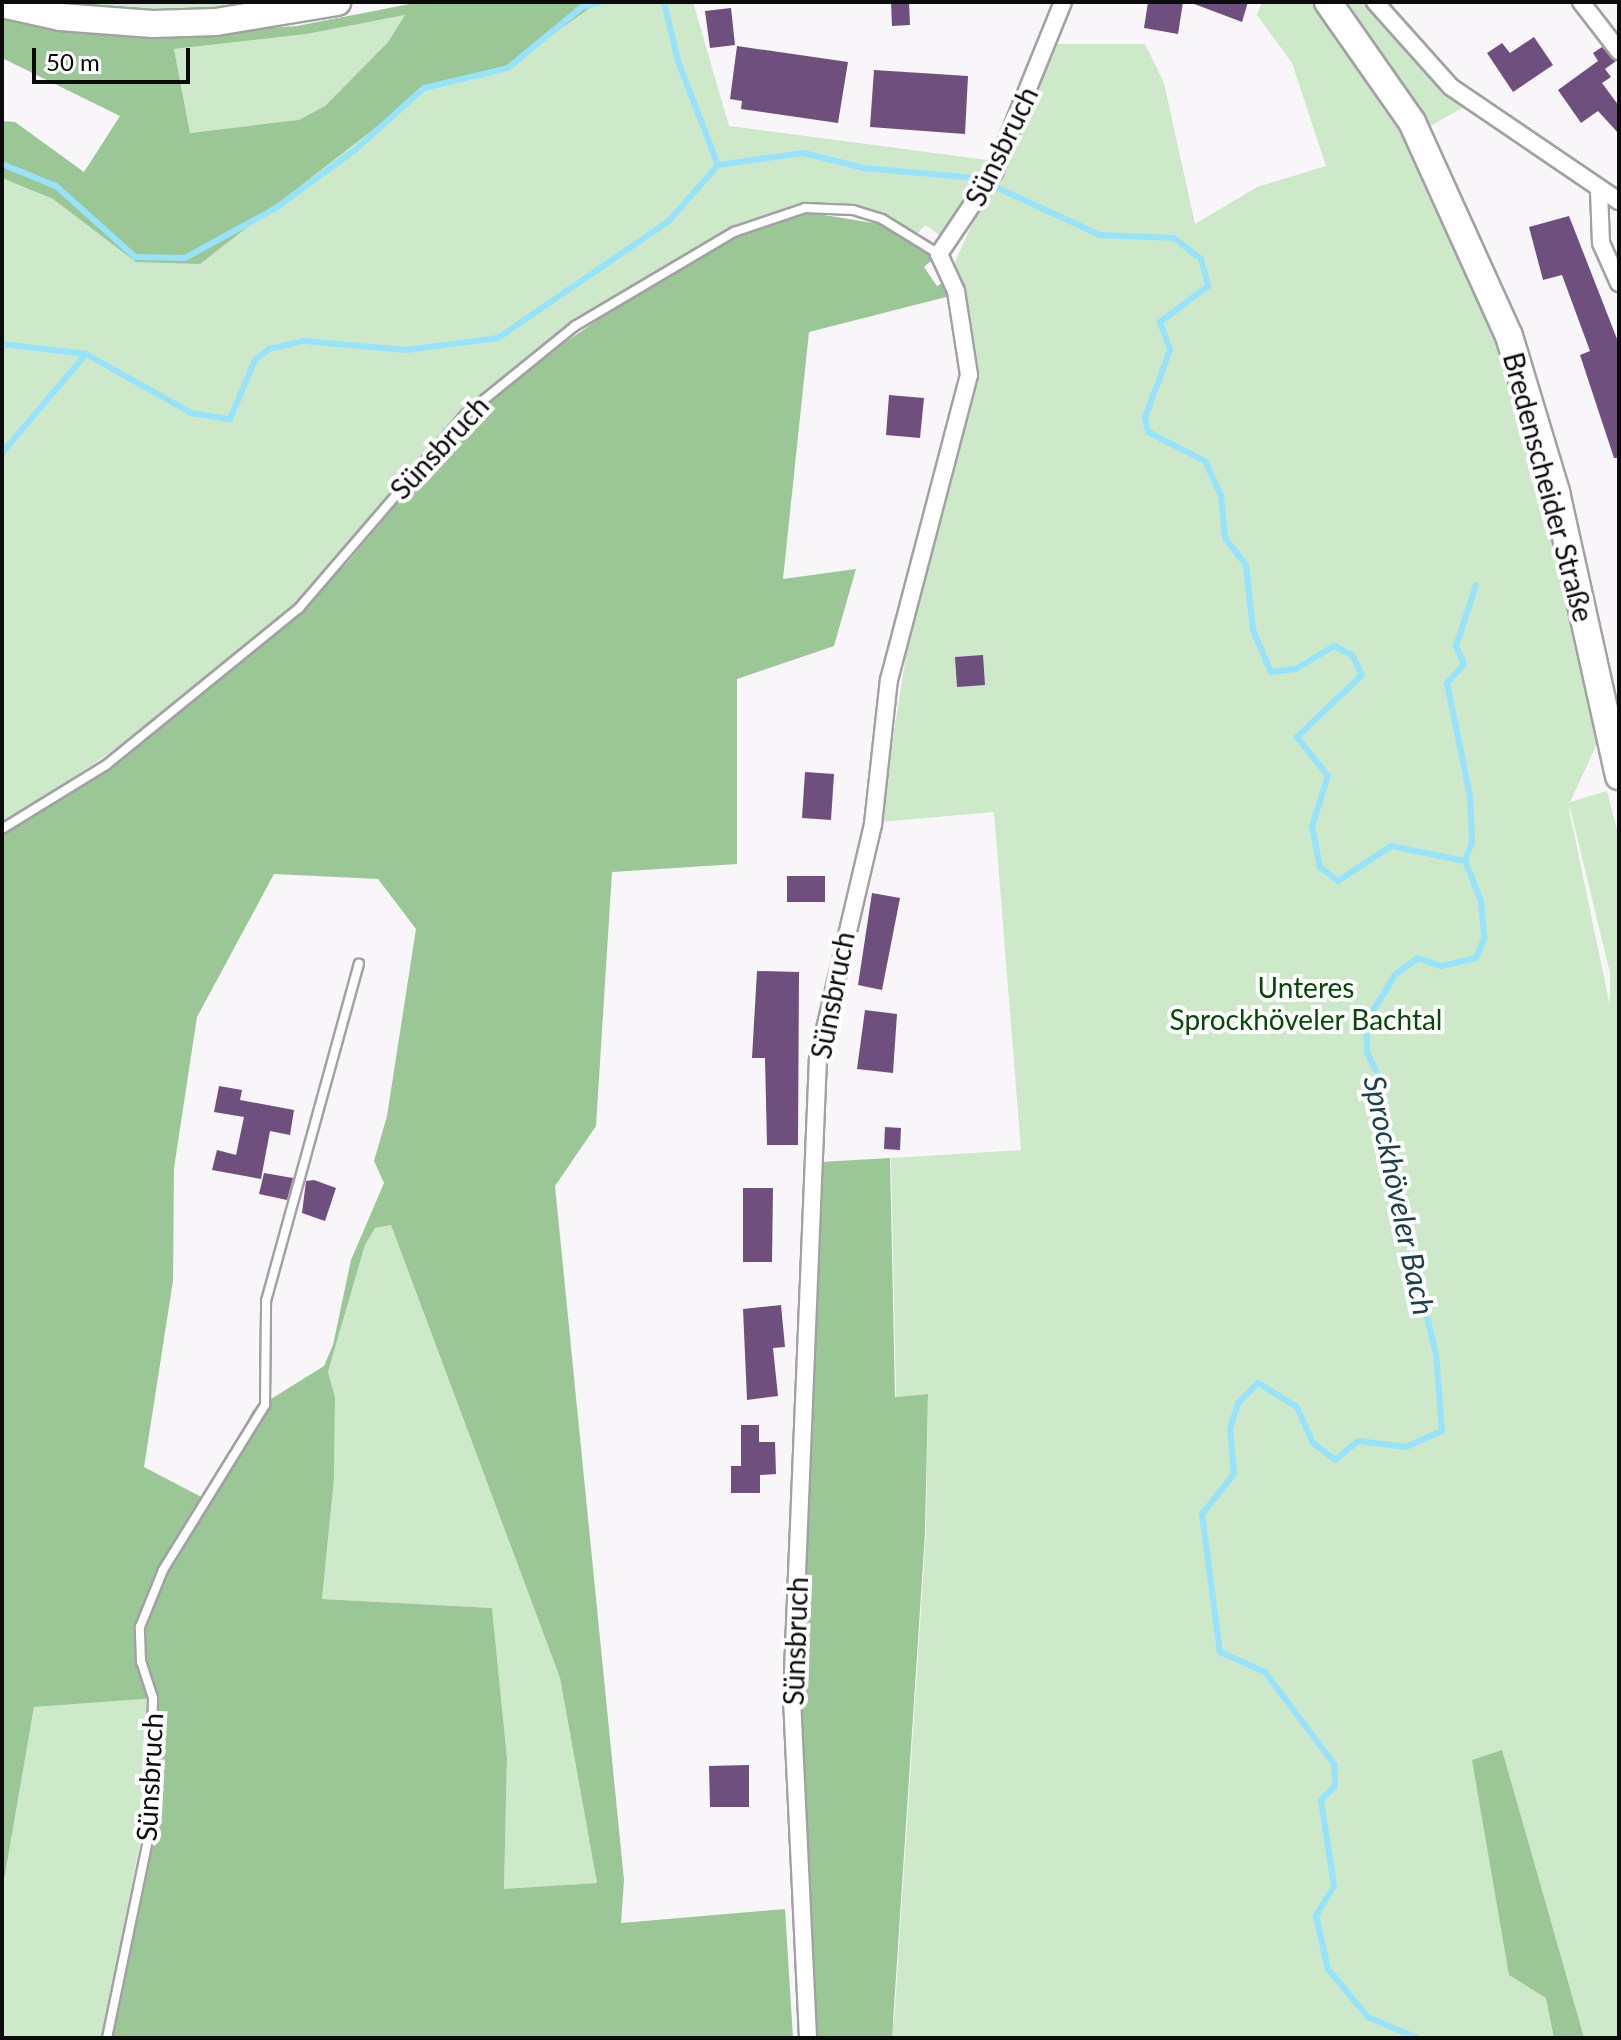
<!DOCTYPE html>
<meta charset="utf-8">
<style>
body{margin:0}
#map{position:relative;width:1621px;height:2040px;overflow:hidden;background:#f8f6f9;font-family:Lato,sans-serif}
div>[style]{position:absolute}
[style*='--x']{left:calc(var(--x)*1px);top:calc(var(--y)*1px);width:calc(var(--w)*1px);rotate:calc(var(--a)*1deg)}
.green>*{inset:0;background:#cde9ca}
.forest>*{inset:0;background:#9bc797}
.stream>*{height:6px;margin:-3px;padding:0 3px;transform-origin:3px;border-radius:3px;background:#97e3fc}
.building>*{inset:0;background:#6f4f7e}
.roads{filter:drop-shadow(2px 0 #a2a1a3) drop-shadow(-2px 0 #a2a1a3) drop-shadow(0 2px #a2a1a3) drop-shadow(0 -2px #a2a1a3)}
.lane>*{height:8px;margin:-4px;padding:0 4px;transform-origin:4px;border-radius:4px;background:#fff}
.street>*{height:16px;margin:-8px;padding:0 8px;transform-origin:8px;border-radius:8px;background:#fff}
.primary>*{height:26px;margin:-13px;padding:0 13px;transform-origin:13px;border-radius:13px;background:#fff}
span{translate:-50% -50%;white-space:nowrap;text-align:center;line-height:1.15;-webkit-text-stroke:8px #fff;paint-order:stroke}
.street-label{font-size:28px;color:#0c0b0c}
.park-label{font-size:28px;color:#064807}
.water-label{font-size:30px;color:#1c404b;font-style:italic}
.frame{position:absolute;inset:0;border:4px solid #0c0b0c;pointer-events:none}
.scale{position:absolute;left:32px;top:48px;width:158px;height:36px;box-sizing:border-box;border:4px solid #0c0b0c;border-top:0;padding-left:10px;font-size:24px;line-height:28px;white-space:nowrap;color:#0c0b0c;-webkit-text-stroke:6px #fff;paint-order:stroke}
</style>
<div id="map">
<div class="green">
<div style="clip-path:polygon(64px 2px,278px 2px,154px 14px)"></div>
<div style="clip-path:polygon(598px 2px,693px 2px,729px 126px,995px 161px,944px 238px,925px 225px,918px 233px,884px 215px,841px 203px,803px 204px,734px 229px,573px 321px,458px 413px,341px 558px,276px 623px,132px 738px,2px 825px,2px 178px,53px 199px,136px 261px,201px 263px,432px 84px,510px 64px)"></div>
<div style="clip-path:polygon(evenodd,1262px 2px,1313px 2px,1339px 32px,1409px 140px,1494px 333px,1547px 496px,1597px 744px,1570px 802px,1607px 791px,1619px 837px,1619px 2038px,820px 2038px,894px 2022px,926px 1532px,928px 1394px,896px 1397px,891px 1158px,1021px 1150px,994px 812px,880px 822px,911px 623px,960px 438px,972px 349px,955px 262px,1052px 44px,1145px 44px,1164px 83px,1195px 224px,1257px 187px,1326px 166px,1292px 63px,1257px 15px,1262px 2px,1570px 808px,1610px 973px,1610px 1006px,1569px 809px,1570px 808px)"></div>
<div style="clip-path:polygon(1348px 2px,1365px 2px,1469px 104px,1427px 128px)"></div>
<div style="clip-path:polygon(405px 15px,388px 42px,325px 106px,298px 121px,190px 133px,174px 49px,307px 34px)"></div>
<div style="clip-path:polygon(391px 1225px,560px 1678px,597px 1883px,504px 1890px,507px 1758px,492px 1608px,322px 1599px,334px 1479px,335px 1397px,328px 1372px,365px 1245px,375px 1228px)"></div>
<div style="clip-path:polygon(148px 1698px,144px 1822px,102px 2038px,2px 2038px,2px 1893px,34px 1707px)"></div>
</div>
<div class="forest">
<div style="clip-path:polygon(evenodd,420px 2px,598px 2px,510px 65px,432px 84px,200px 264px,136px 262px,53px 199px,2px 178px,2px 121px,15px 122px,84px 172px,120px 116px,2px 58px,2px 14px,152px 36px,297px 26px,420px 2px,405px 15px,388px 42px,325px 106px,299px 120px,190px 133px,174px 49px,307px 34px,405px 15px)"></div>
<div style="clip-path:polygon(evenodd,806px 212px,885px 225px,929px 253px,933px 259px,924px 267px,937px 286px,947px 280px,954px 295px,809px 332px,783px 579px,856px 569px,834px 646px,737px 679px,737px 864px,612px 872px,596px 1126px,555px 1186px,624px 1880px,621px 1923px,785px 1909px,793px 2038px,113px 2038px,155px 1836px,156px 1698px,34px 1707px,2px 1892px,2px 835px,139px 745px,282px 628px,348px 562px,469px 418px,522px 372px,653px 282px,734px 238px,806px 212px,274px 874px,378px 879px,416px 929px,387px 1116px,374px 1161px,384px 1183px,351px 1260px,333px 1345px,324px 1366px,253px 1410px,207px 1500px,144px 1467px,173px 1281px,174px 1168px,197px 1017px,274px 874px,806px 212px,391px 1225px,560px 1678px,597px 1883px,504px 1889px,507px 1758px,492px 1608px,322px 1599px,334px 1479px,335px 1397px,328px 1372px,365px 1245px,375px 1228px,391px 1225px)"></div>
<div style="clip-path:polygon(890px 1158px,895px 1397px,928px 1394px,925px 1533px,892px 2038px,802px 2038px,794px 1697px,821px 1162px)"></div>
<div style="clip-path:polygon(1502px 1750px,1584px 2038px,1554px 2038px,1546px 1998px,1509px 1975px,1472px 1760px)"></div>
</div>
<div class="stream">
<div style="--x:664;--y:2;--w:61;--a:76.7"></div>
<div style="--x:678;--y:61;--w:111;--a:69"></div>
<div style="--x:2;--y:164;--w:58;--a:22.2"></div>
<div style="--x:56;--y:186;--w:106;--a:41.9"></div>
<div style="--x:135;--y:257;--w:50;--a:1.1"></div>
<div style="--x:185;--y:258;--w:104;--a:-28.8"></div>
<div style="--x:276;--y:208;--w:99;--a:-36.4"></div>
<div style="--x:356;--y:149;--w:91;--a:-41.9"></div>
<div style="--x:424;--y:88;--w:86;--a:-13.4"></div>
<div style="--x:508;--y:68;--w:96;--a:-39.5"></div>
<div style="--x:582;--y:7;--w:19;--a:-16"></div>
<div style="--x:2;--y:344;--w:85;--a:6.8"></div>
<div style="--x:86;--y:354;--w:120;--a:29.3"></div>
<div style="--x:191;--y:413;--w:39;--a:9"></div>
<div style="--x:230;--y:419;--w:64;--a:-67"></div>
<div style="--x:255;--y:360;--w:18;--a:-38"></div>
<div style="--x:269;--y:349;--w:36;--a:-13"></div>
<div style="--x:304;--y:341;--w:102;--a:5"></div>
<div style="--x:406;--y:350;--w:93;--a:-7.4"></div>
<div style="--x:498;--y:338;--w:207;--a:-34.4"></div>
<div style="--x:669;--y:221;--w:74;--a:-48.8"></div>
<div style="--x:718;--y:165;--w:86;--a:-8"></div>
<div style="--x:803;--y:153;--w:63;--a:13.8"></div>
<div style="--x:864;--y:168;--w:112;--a:5.1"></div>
<div style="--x:976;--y:178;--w:136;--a:24.7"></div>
<div style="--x:1100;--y:235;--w:74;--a:2.3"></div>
<div style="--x:1174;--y:238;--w:34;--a:38"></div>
<div style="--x:1201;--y:259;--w:28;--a:75"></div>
<div style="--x:1208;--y:286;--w:60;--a:143.1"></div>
<div style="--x:1160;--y:322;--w:30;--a:70"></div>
<div style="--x:1170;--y:350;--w:72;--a:110.2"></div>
<div style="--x:1145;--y:418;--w:14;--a:78"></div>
<div style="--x:1148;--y:432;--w:64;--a:27"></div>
<div style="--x:1205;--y:461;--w:38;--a:65"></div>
<div style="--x:1221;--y:496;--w:42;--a:84.6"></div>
<div style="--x:1225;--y:538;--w:34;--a:52"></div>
<div style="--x:1246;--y:565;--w:65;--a:83.9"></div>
<div style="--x:1253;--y:630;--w:46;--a:66.8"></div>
<div style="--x:1271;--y:672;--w:25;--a:-7"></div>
<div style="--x:1296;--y:669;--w:44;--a:-31.2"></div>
<div style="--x:1334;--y:646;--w:20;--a:27"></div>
<div style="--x:1352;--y:655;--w:22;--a:63"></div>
<div style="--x:1362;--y:675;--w:90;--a:136.4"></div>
<div style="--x:1297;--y:737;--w:50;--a:51.5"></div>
<div style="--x:1328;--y:776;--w:52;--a:107.7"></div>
<div style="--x:1312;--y:826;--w:42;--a:79"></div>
<div style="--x:1320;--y:867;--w:23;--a:38"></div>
<div style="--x:1338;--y:881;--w:64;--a:-33.4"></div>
<div style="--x:1391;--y:846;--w:76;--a:11.5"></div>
<div style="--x:1465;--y:861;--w:43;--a:68.2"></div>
<div style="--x:1481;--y:901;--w:38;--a:85"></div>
<div style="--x:1484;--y:939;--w:21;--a:113"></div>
<div style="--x:1476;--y:958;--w:36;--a:167"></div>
<div style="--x:1441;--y:966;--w:24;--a:-161"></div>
<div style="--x:1418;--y:958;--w:29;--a:144"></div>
<div style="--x:1395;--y:975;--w:55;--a:121.7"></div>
<div style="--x:1366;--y:1022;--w:31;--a:88"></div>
<div style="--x:1367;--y:1053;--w:33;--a:63"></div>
<div style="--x:1382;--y:1082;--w:15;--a:118"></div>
<div style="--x:1375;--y:1095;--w:24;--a:83"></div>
<div style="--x:1378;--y:1119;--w:242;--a:76.1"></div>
<div style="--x:1436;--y:1354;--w:77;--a:85.5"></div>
<div style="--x:1442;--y:1431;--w:39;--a:156"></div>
<div style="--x:1406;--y:1447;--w:48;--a:-172.9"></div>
<div style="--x:1358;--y:1441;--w:30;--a:140"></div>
<div style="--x:1335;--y:1460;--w:28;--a:-142"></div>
<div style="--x:1313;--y:1443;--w:39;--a:-114"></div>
<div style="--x:1297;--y:1407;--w:46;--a:-148.4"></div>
<div style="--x:1258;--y:1383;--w:28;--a:135"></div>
<div style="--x:1238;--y:1403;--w:27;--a:107"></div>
<div style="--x:1230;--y:1429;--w:45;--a:84.9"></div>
<div style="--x:1234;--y:1474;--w:51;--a:128.7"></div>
<div style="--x:1202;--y:1514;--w:139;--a:82.6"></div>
<div style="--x:1220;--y:1652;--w:49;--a:24"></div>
<div style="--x:1265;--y:1672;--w:115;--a:53.1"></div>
<div style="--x:1334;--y:1764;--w:22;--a:87"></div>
<div style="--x:1335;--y:1786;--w:20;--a:135"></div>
<div style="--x:1321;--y:1800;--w:87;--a:81.4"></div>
<div style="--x:1334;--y:1886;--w:35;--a:121"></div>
<div style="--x:1316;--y:1916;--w:54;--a:77.2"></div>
<div style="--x:1328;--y:1969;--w:62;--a:50.2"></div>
<div style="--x:1368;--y:2017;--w:53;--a:23.2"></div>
<div style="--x:2;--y:453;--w:130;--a:-49.7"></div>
<div style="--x:1465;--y:861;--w:20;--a:-70"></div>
<div style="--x:1472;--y:842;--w:46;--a:-92.5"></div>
<div style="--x:1470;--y:796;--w:115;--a:-101.5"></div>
<div style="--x:1447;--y:683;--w:25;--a:-48"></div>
<div style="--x:1464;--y:664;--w:20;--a:-114"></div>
<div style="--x:1456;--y:646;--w:64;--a:-71.8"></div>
</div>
<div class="building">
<div style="clip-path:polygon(891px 2px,909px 2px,910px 25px,892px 26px)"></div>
<div style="clip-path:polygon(1148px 2px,1183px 2px,1178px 34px,1144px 28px)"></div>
<div style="clip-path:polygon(1189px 2px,1248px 2px,1242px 22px)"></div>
<div style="clip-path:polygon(731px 8px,735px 45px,710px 48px,705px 11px)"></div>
<div style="clip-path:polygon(1534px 37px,1553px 65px,1513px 92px,1487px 53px,1502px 43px,1510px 53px)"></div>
<div style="clip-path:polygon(737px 46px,848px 62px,838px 123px,741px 109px,742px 101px,730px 99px)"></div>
<div style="clip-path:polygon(1602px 47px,1616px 61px,1605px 69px,1611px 77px,1602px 83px,1619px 106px,1619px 134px,1598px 111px,1581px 123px,1558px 90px,1598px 61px,1593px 53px)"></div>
<div style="clip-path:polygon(874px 70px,968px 76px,965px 134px,870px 127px)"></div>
<div style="clip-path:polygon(1569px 216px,1619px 344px,1619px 458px,1614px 458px,1580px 355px,1590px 351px,1562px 275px,1543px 280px,1529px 227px)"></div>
<div style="clip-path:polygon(889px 395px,924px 398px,920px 438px,886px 435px)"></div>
<div style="clip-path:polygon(983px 655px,985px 685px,957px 687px,955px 657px)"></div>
<div style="clip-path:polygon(805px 772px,834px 774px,831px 820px,802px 818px)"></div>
<div style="clip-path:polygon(787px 876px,825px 876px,825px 902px,787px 902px)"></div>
<div style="clip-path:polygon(872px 893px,900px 898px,882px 990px,858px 985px)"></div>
<div style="clip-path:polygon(757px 971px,799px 972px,798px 1145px,767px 1145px,765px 1058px,752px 1058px)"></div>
<div style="clip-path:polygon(865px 1010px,897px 1014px,893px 1073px,857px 1069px)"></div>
<div style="clip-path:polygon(219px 1086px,242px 1090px,240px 1100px,294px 1110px,290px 1135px,270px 1131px,261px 1179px,212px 1170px,217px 1150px,236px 1155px,244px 1117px,214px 1112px)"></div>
<div style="clip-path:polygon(885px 1127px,901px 1128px,900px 1150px,884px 1149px)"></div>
<div style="clip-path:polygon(264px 1173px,293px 1178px,287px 1200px,259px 1194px)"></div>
<div style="clip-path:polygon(314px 1180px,336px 1188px,325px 1221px,302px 1213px,306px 1181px)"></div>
<div style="clip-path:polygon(743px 1188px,773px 1188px,772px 1262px,743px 1262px)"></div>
<div style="clip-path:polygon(781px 1305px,785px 1347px,773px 1348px,778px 1396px,747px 1400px,743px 1309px)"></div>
<div style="clip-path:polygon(741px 1425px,759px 1425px,759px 1442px,775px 1442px,776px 1474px,760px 1475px,760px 1493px,731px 1493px,731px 1466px,741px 1466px)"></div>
<div style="clip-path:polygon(749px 1765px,749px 1807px,710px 1807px,709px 1766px)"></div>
</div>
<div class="roads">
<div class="lane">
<div style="--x:2;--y:829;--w:122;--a:-31.6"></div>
<div style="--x:106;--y:765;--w:249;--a:-39.1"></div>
<div style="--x:299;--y:608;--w:255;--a:-49.3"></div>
<div style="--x:465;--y:415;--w:141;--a:-39"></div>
<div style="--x:575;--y:326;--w:185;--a:-30.6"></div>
<div style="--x:734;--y:232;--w:75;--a:-18.7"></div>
<div style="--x:805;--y:208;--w:48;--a:2.4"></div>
<div style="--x:853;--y:210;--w:30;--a:17"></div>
<div style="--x:882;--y:219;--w:67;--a:31.6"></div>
<div style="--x:107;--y:2038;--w:211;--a:-78.3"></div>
<div style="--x:150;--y:1831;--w:133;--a:-88.7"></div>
<div style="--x:153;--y:1698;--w:38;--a:-108"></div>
<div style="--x:141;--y:1662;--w:35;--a:-92"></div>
<div style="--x:140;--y:1627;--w:61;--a:-68"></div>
<div style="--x:163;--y:1570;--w:194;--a:-58.3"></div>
<div style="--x:265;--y:1405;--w:104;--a:-89.4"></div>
<div style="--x:266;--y:1301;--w:350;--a:-74.6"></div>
</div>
<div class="street">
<div style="--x:1375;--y:2;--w:114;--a:48.2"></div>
<div style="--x:1451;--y:87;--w:203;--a:34.2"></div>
<div style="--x:1581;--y:2;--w:62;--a:52.2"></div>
<div style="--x:1599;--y:191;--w:52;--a:87.8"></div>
<div style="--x:1601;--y:243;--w:44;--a:65.8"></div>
<div style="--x:808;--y:2038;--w:341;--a:-92.7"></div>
<div style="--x:792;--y:1697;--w:639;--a:-87.67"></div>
<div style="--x:818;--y:1059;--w:241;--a:-76.8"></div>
<div style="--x:873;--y:824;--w:145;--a:-83.7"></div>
<div style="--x:889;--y:680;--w:315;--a:-75.3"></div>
<div style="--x:969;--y:375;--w:85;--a:-98.8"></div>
<div style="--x:956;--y:291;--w:41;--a:-114.7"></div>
<div style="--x:939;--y:254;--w:99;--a:-56.1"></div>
<div style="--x:994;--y:172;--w:183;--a:-67.9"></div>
</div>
<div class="primary">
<div style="--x:1328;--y:2;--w:146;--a:55"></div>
<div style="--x:1412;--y:122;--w:235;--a:65.6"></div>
<div style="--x:1509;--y:336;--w:163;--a:73.2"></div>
<div style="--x:1556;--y:492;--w:291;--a:77.5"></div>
<div style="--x:2;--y:4;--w:59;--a:12.6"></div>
<div style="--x:60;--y:17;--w:93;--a:4.3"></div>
<div style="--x:153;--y:24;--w:63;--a:-1.8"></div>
<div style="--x:216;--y:22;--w:123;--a:-9.4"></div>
</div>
</div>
<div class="street-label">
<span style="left:1001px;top:146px;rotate:-64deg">Sünsbruch</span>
<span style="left:439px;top:447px;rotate:-47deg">Sünsbruch</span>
<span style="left:1549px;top:487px;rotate:75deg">Bredenscheider Straße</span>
<span style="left:832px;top:995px;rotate:-79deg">Sünsbruch</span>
<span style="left:795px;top:1641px;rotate:-88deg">Sünsbruch</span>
<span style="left:149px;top:1777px;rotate:-87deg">Sünsbruch</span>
</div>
<div class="park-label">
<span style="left:1306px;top:1003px">Unteres<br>Sprockhöveler Bachtal</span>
</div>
<div class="water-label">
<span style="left:1400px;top:1195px;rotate:78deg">Sprockhöveler Bach</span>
</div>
<div class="frame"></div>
<div class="scale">50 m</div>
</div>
